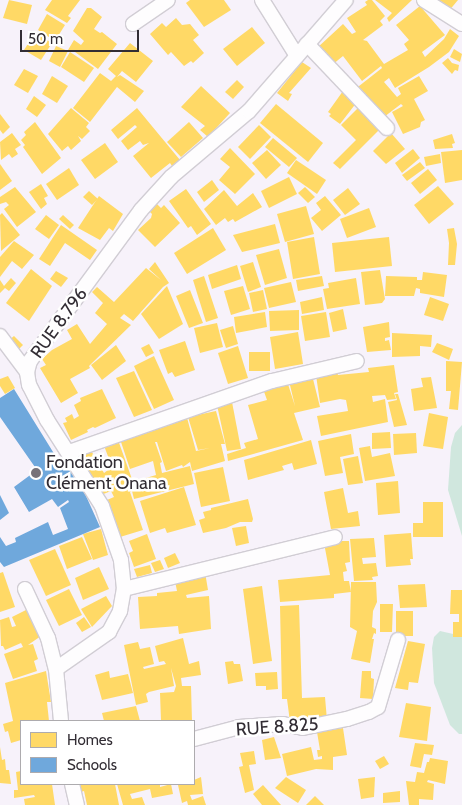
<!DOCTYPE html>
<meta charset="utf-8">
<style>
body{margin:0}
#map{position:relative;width:462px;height:805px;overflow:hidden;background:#f7f2fa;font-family:Cabin,sans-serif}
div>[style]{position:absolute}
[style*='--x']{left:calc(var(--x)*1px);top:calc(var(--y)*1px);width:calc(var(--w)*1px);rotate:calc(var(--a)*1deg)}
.green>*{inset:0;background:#d0e7de}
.homes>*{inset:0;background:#ffd966}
.schools>*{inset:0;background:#6fa8dc}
.roads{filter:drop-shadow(1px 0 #d1cdd4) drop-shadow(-1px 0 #d1cdd4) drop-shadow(0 1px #d1cdd4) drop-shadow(0 -1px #d1cdd4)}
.minor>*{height:14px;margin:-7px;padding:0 7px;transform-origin:7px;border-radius:7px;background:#fefdfe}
.dots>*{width:14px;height:14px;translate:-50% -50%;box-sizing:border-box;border:2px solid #fff;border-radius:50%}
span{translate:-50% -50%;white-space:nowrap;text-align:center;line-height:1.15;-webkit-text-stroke:5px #fff;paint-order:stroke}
.street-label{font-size:18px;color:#322d34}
.poi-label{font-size:18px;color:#322d34}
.left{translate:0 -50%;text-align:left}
.legend{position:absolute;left:20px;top:720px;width:175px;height:65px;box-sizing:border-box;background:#fff;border:1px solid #adabae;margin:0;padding:6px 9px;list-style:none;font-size:15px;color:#322d34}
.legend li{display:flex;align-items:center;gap:10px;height:25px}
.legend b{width:25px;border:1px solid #adabae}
.scale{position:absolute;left:20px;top:30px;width:119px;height:22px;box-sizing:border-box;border:2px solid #322d34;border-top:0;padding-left:6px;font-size:15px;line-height:18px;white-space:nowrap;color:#322d34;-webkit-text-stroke:4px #fff;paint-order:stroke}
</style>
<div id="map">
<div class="green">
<div style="clip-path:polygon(462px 425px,462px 536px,448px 490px,451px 447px,455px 433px)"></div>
<div style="clip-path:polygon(440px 631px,462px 636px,462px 734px,459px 734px,450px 725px,434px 683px,432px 648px,434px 637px)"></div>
</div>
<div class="homes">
<div style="clip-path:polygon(9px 0,32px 5px,27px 24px,3px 18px)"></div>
<div style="clip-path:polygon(52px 0,80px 0,68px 16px,71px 18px,67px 23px,45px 10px)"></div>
<div style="clip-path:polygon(190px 0,224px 0,231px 10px,204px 27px,186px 3px)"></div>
<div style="clip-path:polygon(368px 0,372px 0,385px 16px,380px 21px,383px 25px,363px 40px,367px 41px,384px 64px,408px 50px,404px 44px,409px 40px,396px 25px,420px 6px,445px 35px,422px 52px,425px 57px,444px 39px,450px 29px,459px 36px,449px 52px,429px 67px,395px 88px,389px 78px,384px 82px,397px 97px,401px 94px,398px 88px,419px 76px,428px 91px,414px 99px,425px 120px,421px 122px,420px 127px,403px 134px,392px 112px,403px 106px,401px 104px,384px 117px,367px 96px,364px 98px,354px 90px,382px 68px,381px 66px,362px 81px,343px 56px,332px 65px,317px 48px,343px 24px,352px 34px,356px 32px,347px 18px,367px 5px,365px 2px)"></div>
<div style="clip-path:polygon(375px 0,412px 0,389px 22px,387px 18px,392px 13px)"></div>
<div style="clip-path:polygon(433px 0,458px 0,448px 12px)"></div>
<div style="clip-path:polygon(87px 8px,91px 8px,102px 17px,94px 29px,100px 33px,102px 32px,117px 44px,98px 69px,75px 52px,68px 50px,74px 40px,81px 45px,84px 41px,73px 31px)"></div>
<div style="clip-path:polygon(47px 14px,65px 25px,55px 41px,38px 30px)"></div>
<div style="clip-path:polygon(176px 18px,182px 25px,190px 24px,199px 35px,193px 40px,204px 53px,193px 63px,191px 61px,184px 66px,171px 52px,168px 55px,150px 34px,162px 23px,166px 27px)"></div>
<div style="clip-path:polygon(252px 27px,265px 43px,237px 66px,223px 49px)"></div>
<div style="clip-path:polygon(35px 33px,52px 43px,41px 60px,24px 50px)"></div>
<div style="clip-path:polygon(130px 43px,153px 61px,136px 82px,122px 71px,117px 77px,120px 75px,144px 91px,135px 102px,117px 87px,90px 122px,73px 108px,100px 73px,111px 81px,116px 76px,108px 69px)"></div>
<div style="clip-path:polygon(56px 46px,68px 51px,60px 67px,49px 61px)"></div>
<div style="clip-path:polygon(454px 49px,462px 54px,460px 62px,450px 57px)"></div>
<div style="clip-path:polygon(70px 52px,94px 68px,84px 82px,61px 67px)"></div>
<div style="clip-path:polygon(448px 58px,452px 63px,459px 65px,458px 71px,455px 70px,452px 74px,442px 63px)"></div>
<div style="clip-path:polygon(302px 62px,311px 68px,289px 93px,292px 94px,288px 101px,277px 93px)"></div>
<div style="clip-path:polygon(24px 69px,38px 76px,28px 93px,14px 85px)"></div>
<div style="clip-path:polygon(52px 76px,68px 86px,57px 103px,42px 94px)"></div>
<div style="clip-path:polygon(237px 80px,244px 87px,233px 99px,225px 92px)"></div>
<div style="clip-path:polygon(201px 86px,230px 113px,208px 137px,200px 130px,205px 126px,181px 107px)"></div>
<div style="clip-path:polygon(343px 91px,357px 102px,340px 124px,329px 116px,331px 114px,328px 112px)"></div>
<div style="clip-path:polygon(34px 96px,46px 105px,37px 117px,26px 109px)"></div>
<div style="clip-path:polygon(276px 104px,323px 143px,308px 162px,260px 123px)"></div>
<div style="clip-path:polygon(359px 107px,381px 128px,340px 169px,333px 163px,356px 140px,341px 125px)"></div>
<div style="clip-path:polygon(71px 108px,89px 123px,86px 127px,90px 131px,82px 139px,78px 136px,81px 141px,71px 150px,68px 146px,62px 151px,48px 134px)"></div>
<div style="clip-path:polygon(137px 108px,180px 160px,172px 166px,170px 163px,151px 178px,133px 156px,149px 143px,143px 145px,140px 141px,128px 150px,121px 141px,137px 127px,135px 125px,118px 139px,111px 130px)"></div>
<div style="clip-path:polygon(0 114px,10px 127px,3px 134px,0 130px)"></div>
<div style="clip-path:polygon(35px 122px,61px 158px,42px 174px,23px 147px,25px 145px,21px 140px,26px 135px,24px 132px)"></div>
<div style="clip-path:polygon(189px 122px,203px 138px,181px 157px,167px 142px)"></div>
<div style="clip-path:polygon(259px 125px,271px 137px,250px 159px,238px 147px)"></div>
<div style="clip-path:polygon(12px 133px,21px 145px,15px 149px,18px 154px,12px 158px,9px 154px,1px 160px,0 142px)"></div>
<div style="clip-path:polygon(391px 133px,405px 149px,386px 164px,373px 151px)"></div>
<div style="clip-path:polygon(452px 134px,455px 143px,452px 144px,453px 148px,435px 149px,433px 140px)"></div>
<div style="clip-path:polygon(273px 138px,297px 158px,289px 167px,265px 147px)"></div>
<div style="clip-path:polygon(105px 143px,118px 162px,95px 179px,81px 160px)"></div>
<div style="clip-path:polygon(230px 148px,255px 174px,235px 194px,219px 180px,230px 167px,220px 159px)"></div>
<div style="clip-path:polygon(413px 149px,420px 158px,402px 173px,395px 163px)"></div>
<div style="clip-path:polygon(267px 150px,281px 165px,266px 179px,252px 163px)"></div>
<div style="clip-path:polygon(462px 150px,462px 180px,445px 183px,441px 152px)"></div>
<div style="clip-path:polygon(440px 154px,441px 163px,426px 166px,424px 157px)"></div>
<div style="clip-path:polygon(296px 160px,326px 180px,317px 194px,287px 173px)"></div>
<div style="clip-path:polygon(420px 162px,425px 168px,407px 181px,402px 175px)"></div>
<div style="clip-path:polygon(0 164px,12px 181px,0 190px)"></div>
<div style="clip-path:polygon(69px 168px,79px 185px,57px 200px,46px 184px)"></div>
<div style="clip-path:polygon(428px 169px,437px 180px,420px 194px,411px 183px)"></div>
<div style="clip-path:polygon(289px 177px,297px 194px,269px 208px,261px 191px)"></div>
<div style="clip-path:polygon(212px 180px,219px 190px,204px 202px,197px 192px)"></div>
<div style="clip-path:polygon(41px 184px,48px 196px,44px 198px,47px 204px,41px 209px,29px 192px)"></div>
<div style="clip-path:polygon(438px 186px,454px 204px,429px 224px,414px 205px)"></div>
<div style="clip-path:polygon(15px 187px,36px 212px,17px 227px,4px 209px,9px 205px,6px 202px,0 204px,0 197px)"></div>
<div style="clip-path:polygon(305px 187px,315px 197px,308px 203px,298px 193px)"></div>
<div style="clip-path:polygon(348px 188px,360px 204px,345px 215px,333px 200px)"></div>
<div style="clip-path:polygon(186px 189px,211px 224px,197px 235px,191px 226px,188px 228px,169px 201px)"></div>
<div style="clip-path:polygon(224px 190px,237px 206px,253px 193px,262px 207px,235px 222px,233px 219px,228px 222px,225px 218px,216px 225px,204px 209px)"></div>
<div style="clip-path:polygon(89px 191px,98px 199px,92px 205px,83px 197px)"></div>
<div style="clip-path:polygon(99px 196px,123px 214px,113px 231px,109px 228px,100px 240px,78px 228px)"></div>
<div style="clip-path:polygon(325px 196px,341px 215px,322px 231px,311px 218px,321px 210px,316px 203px)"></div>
<div style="clip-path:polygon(156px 203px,161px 208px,164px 205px,180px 223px,155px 247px,138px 230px,151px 218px,152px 214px,148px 210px)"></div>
<div style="clip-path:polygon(306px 206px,314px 234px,285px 242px,277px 214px)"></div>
<div style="clip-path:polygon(369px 208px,376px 227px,347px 238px,340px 219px)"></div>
<div style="clip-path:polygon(2px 213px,20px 235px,1px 251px,0 215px)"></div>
<div style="clip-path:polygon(46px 215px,59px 225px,49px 239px,35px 229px)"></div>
<div style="clip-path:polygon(63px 215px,74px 225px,70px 229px,59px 219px)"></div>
<div style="clip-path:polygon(275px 224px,280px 243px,242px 252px,233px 235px)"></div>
<div style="clip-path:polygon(61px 225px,97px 250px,90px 260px,65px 243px,50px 266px,39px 259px)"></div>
<div style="clip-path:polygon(213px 228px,226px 250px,187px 274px,174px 253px)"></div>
<div style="clip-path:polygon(454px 228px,457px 244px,455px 265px,448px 265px,449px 243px,447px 229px)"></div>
<div style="clip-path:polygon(314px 237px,320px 274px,293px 279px,287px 242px)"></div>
<div style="clip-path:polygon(389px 237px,392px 266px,335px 272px,332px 243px)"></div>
<div style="clip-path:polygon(14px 241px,34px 255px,22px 269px,12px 261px,0 277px,0 257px)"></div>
<div style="clip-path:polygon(279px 249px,287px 278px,265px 285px,256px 255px)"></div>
<div style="clip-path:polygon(155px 262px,169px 283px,163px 287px,133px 321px,124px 314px,120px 318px,131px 325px,89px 366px,90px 368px,70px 379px,78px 393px,61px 403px,40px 368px,46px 365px,42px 359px,52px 350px,72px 339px,67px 330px,77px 324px,90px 344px,107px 324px,95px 313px,103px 303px,92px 292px,97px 287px,114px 302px,146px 268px,161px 280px,149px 269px)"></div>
<div style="clip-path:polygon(253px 262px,261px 287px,248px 292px,240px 266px)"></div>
<div style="clip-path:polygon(237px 265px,241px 279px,212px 289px,208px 275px)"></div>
<div style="clip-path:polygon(31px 269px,52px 286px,29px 321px,6px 303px)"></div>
<div style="clip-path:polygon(380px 270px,385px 299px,382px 303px,365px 305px,361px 272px)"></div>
<div style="clip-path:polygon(56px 271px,68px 278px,61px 287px,50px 279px)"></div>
<div style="clip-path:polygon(423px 272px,447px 275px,444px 297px,420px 293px,420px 289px,416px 288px,414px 296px,385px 296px,386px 276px,417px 277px,417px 280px,422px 280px)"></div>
<div style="clip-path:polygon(204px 276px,218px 318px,206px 322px,193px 280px)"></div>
<div style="clip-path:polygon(322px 276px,324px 286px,298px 291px,296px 280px)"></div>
<div style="clip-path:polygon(11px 278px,16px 283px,9px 291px,5px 288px,0 293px,0 280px,4px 286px)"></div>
<div style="clip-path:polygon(356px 278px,360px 304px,327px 309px,323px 289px,329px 288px,328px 283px)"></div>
<div style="clip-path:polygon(291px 282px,296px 302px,269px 308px,264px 288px)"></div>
<div style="clip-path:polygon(167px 286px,183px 324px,159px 339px,141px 314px)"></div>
<div style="clip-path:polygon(243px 286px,250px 309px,231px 315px,224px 291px)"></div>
<div style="clip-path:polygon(190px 290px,203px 323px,189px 328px,176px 296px)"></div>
<div style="clip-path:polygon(263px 290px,267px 309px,253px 312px,249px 293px)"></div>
<div style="clip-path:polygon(322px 297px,324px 310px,302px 314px,300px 302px)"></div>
<div style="clip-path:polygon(430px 297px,449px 304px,443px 321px,424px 315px)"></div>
<div style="clip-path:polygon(343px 309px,347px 329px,333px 332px,329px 313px)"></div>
<div style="clip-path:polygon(299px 310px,299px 330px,270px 331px,269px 311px)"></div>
<div style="clip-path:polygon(265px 312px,267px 327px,236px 333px,234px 317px)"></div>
<div style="clip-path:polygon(326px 312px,330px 337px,305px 341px,301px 316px)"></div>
<div style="clip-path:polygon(389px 322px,390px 337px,385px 338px,385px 341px,389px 340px,391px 350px,367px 352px,363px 327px)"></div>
<div style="clip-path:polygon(217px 323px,223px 347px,200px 353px,194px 328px)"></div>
<div style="clip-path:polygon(233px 326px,238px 344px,226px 348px,220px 330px)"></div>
<div style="clip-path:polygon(298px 332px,303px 364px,275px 369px,270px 337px)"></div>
<div style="clip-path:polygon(392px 333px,432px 335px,431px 347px,420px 346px,420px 356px,392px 357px)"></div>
<div style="clip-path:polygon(14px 336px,23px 345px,17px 351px,8px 341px)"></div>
<div style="clip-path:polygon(185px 341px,195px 370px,175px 377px,172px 372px,168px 374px,159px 350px)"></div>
<div style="clip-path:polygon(437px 343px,453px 349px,449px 360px,432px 352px)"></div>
<div style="clip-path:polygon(149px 344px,154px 353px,146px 357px,141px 348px)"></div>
<div style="clip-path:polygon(116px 345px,126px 361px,102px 380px,91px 365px)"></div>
<div style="clip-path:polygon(238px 346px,248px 378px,228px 384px,218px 353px)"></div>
<div style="clip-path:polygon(249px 352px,270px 352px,270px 371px,249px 371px)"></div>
<div style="clip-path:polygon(154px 356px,174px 400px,154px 409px,134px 366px)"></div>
<div style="clip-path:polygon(446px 361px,462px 362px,458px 410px,449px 409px,451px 391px,446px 391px)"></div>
<div style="clip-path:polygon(394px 365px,398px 392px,394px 393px,396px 399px,387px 400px,385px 395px,372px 396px,373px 402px,385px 399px,388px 422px,321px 436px,317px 416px,348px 411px,346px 400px,340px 399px,320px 403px,316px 375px,337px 372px,338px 375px,369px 372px,368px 368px)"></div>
<div style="clip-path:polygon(134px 371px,152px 410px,134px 417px,116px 378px)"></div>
<div style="clip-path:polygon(312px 375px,320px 407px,294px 413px,303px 440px,228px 461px,227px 454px,246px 448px,244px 443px,258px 439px,248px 405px,267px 400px,262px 386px,286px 378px,295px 406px,289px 381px)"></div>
<div style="clip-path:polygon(8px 376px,15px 388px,5px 394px,0 386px,0 379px)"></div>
<div style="clip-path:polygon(431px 377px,437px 408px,414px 411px,411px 389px,423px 387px,421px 378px)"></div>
<div style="clip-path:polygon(102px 389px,116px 418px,95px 428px,93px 427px,87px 430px,88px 432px,71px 440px,63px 423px,67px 422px,65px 418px,72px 414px,74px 419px,79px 416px,74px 405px,81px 401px,80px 398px)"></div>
<div style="clip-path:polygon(395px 394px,398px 394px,407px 425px,394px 427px,388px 402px,397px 400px)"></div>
<div style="clip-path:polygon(232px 402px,241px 449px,227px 451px,217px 405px)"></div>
<div style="clip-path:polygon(216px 411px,225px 444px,221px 444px,225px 461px,192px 471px,190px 462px,183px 467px,182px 465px,166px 471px,157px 442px,155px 442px,162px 462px,160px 463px,162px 473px,190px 466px,194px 484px,134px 499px,132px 491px,130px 492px,143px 530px,120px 537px,107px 500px,114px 497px,111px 491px,101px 495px,79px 457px,84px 449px,89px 447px,104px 473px,112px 467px,103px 443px,117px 437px,133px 482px,156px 475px,153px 461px,130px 469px,119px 436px,186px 414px,196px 451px,210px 448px,198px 450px,188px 417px)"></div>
<div style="clip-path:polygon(429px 413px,448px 417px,443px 449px,423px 446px)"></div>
<div style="clip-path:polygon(390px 432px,391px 448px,372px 449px,372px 433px)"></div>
<div style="clip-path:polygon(416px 433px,417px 453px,394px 455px,393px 434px)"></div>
<div style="clip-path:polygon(351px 434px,354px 454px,340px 457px,343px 473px,325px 476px,318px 441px)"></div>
<div style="clip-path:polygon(311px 440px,317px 464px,294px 470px,292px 463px,282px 466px,284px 470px,248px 480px,244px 460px)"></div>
<div style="clip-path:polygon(370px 446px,372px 457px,390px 453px,395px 476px,365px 481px,359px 448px)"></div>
<div style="clip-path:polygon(358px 456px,363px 483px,348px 485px,343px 459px)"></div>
<div style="clip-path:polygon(223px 467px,230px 501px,201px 507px,194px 473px)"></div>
<div style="clip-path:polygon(398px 481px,400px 513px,378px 515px,376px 483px)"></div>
<div style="clip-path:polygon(184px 487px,196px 525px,167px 533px,165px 528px,150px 533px,140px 501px)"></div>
<div style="clip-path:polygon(343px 488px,348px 513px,358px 511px,360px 526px,331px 529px,324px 492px)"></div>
<div style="clip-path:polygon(248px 499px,253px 519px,252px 522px,240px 522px,226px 528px,203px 533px,199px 520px,205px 518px,203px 512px,211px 510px,211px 508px)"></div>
<div style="clip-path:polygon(423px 502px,443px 502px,443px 537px,413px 537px,413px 523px,423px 523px)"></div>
<div style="clip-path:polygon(246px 526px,249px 543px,236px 546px,232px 528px)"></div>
<div style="clip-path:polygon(101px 529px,108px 555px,93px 560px,83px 534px)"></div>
<div style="clip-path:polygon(411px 533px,413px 559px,410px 559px,411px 565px,386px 567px,384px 535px)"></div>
<div style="clip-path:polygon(147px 534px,156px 559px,134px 567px,129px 553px,133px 551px,129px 541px)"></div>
<div style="clip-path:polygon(82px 537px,92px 559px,67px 569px,59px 546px)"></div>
<div style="clip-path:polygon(374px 538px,376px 557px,362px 558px,363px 564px,376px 563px,378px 576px,372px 577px,373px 580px,354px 581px,350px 539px)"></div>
<div style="clip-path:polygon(337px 541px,349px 541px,350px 562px,345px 563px,347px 571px,343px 572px,344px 581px,349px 581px,351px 592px,334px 594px,334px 598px,280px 602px,278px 580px,330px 575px,324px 543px)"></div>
<div style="clip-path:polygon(55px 549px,71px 585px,46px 596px,29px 560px)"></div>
<div style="clip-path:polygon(175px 553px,180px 563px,168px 568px,164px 558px)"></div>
<div style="clip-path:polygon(160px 560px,164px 569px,155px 572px,151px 563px)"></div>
<div style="clip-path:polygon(150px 565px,152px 573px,137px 577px,134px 569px)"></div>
<div style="clip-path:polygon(99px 567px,109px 589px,83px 600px,75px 578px)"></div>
<div style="clip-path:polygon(3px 572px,15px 607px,0 612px,0 573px)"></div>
<div style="clip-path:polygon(205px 572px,208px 590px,186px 595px,187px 598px,209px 596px,211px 629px,179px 634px,178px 626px,140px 629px,138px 597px,157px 596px,157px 593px,177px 591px,175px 581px)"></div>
<div style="clip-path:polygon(351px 582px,376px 582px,377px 602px,373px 611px,372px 627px,376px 629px,376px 634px,374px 633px,372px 639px,374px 639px,370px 663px,351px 659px,357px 631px,350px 627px)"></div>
<div style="clip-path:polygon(425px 584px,427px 607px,400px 608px,398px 585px)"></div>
<div style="clip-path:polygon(262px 586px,272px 661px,253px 664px,243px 589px)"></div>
<div style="clip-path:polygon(69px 589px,82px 615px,59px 626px,46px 600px)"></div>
<div style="clip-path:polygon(451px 590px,462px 590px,462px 637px,453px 637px,453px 622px,459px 622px,459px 614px,450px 614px)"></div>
<div style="clip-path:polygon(106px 596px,112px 606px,92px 627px,81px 609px)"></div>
<div style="clip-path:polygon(380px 604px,393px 604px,392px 632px,380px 632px)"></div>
<div style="clip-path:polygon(299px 605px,302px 698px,325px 697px,327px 720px,290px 722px,287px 699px,282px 699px,280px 606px)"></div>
<div style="clip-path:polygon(30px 608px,41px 636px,28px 645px,33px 644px,38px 659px,34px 661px,37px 671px,13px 679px,4px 654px,23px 647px,21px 643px,5px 650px,3px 646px,1px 646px,0 620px,9px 617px,12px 627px,16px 626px,12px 617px)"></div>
<div style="clip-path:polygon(396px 611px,413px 611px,413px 636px,396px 636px)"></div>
<div style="clip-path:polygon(84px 617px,91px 627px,82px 632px,76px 623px)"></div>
<div style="clip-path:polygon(183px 638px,189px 664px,199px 661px,201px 675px,181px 678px,182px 686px,191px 686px,192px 721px,161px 721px,160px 693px,174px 692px,176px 686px,171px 668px,174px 686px,149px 692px,146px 694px,148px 702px,136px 705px,124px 645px,138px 642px,140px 649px,150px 647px,154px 664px,143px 667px,144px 669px,166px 664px,164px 661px,159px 662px,155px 646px)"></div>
<div style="clip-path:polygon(408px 641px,425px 644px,418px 683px,409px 682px,408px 690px,395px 688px)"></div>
<div style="clip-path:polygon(233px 661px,234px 664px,240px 664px,243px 681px,228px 684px,225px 662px)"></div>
<div style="clip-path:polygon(46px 671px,51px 702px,47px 702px,49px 721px,21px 721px,21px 740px,11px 743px,8px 731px,5px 732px,3px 724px,13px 721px,5px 683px)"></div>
<div style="clip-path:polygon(109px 671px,110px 678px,128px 674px,133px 693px,102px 700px,95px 675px)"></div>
<div style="clip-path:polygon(362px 671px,371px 671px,371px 678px,374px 679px,373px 699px,360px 698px)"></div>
<div style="clip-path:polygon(277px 672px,278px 689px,266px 690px,266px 686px,256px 686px,255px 673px)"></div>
<div style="clip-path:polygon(406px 703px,431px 707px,427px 741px,399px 737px)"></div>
<div style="clip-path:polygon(136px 706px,140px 721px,104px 721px,102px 713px)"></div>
<div style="clip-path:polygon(343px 728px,347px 755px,333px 757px,333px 770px,316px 769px,287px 776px,282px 754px,311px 747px,314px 760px,322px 759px,322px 756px,318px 757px,317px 750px,320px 750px,317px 732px)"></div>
<div style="clip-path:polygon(274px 737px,281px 758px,265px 760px,262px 740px)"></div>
<div style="clip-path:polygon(415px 743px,434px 745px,432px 755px,424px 754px,421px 768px,410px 766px)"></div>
<div style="clip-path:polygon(0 747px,2px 760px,5px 759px,6px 770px,9px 770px,11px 784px,0 783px)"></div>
<div style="clip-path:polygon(254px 751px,256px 764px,249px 765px,254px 790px,245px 793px,239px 767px,243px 766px,240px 753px)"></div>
<div style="clip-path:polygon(384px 756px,389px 764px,380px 769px,375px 761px)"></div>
<div style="clip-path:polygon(430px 758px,448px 761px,445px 784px,428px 780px,427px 782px,434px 784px,433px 800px,419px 799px,419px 805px,409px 805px,406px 781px,415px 782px,417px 772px,424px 773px,427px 762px,429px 762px)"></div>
<div style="clip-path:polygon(21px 771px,21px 784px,52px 784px,55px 805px,25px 805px,24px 799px,35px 797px,34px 795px,14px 798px,14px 790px,18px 790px,16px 772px)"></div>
<div style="clip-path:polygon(201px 777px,203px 794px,190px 795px,192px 800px,203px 796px,206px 805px,188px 805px,187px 801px,182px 803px,178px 785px,194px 784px,194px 780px)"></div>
<div style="clip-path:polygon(286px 777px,306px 790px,298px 803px,275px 788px)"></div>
<div style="clip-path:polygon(375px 777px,374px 797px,361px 799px,358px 779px)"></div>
<div style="clip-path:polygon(79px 784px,115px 784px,119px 805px,87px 805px,84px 791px,81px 792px)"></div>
<div style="clip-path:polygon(117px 784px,160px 784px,160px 787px,171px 784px,173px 794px,152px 798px,150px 789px,130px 794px,132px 799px,142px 797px,145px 805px,123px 805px)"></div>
<div style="clip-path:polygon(263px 785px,281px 805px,262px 805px,253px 794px)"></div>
<div style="clip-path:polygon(400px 791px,400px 802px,383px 803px,383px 793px)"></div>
<div style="clip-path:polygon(315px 796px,324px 805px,306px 805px)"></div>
</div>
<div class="schools">
<div style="clip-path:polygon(14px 389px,58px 460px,63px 457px,80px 488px,82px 487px,100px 527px,4px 567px,0 562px,0 537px,6px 546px,16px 542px,15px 538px,48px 522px,53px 535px,68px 529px,60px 508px,69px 502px,68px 500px,58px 507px,52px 499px,29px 512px,14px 487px,37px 470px,0 417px,0 398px)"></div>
<div style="clip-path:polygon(0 495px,9px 513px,0 520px)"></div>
</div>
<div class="roads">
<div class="minor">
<div style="--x:262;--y:0;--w:66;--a:58"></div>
<div style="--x:424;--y:0;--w:45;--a:32.3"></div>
<div style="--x:133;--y:24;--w:42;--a:-34.4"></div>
<div style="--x:307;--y:44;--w:116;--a:46.4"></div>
<div style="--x:0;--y:336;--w:45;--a:53.1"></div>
<div style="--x:69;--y:452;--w:215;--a:-19.3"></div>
<div style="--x:272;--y:381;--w:87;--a:-13.2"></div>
<div style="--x:25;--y:589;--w:54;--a:64.9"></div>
<div style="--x:48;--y:638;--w:32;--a:76"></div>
<div style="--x:124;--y:589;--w:217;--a:-13.8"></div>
<div style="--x:61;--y:721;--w:52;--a:-95.5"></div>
<div style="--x:56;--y:669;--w:65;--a:-34.9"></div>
<div style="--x:109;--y:632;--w:24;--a:-62"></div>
<div style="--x:120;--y:611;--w:22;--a:-80"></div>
<div style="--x:124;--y:589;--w:29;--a:-96"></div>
<div style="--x:121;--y:560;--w:57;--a:-109.4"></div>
<div style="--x:102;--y:506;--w:102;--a:-122.6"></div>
<div style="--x:47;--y:420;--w:39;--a:-117"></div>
<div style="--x:29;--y:385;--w:13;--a:-99"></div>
<div style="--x:27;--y:372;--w:11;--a:-75"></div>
<div style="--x:30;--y:361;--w:187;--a:-53.7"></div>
<div style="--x:141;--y:210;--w:45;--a:-47.7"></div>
<div style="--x:171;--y:177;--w:102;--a:-40.2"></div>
<div style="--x:249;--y:111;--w:147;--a:-48.9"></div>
<div style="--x:194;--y:739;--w:47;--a:-14.9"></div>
<div style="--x:239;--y:727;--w:44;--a:-3.9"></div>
<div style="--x:283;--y:724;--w:20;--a:11"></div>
<div style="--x:303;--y:728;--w:45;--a:-11.6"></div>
<div style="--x:347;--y:719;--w:23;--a:-18"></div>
<div style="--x:369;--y:712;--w:10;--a:-29"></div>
<div style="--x:378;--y:707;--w:70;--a:-73.4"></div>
<div style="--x:72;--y:784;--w:22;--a:77"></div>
</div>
</div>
<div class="dots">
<div style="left:36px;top:473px;background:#777279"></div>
</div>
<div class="street-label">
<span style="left:59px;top:323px;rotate:-54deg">RUE 8.796</span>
<span style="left:277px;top:727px;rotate:-4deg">RUE 8.825</span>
</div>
<div class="poi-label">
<span class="left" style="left:46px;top:473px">Fondation<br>Clément Onana</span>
</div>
<ul class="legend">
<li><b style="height:14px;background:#ffd966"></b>Homes</li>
<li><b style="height:14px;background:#6fa8dc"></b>Schools</li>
</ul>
<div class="scale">50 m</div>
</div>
